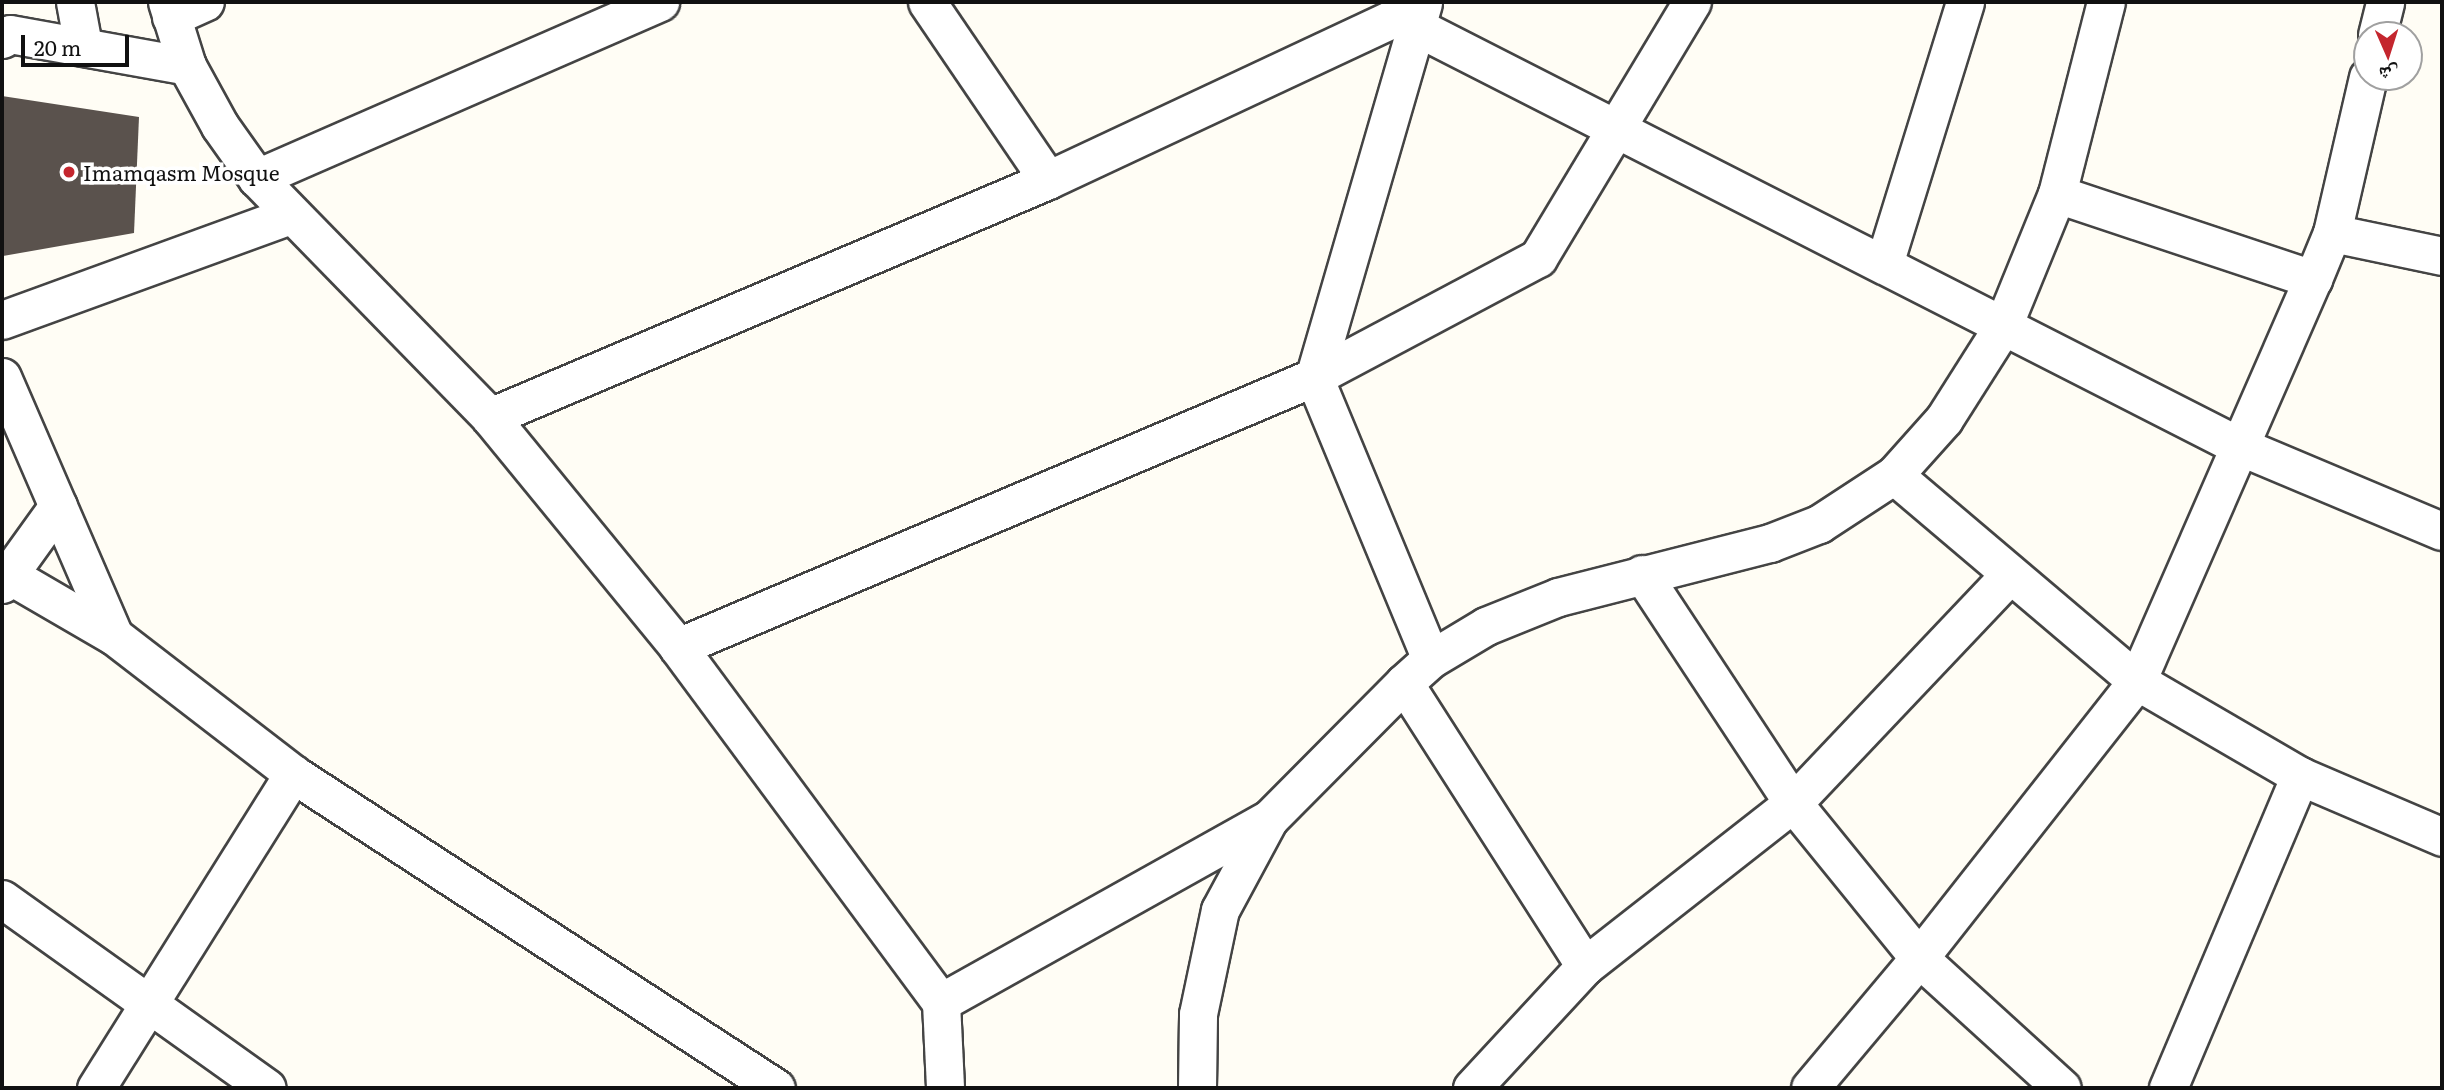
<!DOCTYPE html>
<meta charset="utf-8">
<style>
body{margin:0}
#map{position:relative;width:2444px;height:1090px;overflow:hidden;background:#fffdf5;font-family:Literata,"Noto Naskh Arabic",serif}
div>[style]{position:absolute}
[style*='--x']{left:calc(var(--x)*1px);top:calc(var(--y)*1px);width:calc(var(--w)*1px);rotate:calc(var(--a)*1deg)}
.building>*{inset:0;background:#5a524d}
.roads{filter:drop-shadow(2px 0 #444) drop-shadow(-2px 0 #444) drop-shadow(0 2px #444) drop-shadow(0 -2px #444)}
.minor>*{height:37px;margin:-18.5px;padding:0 18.5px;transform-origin:18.5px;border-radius:18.5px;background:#fff}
.dots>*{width:19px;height:19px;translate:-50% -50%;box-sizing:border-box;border:4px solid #fff;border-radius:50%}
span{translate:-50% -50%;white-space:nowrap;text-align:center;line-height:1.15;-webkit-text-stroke:7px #fff;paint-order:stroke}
.poi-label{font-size:21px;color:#111}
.left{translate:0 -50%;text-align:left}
.frame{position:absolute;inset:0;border:4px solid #111;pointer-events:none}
.north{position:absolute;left:2353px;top:21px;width:70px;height:70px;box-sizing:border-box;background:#fff;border:2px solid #a0a0a0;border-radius:50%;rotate:177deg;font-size:19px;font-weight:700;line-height:28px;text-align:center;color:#111}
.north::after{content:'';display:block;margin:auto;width:24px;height:32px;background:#c4262e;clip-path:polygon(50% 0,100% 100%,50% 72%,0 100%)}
.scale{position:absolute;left:21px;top:35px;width:108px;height:32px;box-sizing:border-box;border:4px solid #111;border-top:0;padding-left:9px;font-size:21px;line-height:24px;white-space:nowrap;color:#111;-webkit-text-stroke:5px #fff;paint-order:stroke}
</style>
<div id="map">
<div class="building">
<div style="clip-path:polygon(2px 96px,139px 117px,134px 233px,3px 256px)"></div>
</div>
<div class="roads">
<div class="minor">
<div style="--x:75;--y:2;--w:44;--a:79.5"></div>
<div style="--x:167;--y:2;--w:67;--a:72.6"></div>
<div style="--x:187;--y:66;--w:68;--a:61.2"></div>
<div style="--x:220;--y:126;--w:64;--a:54.6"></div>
<div style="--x:257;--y:178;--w:334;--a:45.7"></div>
<div style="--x:490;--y:417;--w:297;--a:50.7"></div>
<div style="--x:678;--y:647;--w:442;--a:53.5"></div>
<div style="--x:941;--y:1002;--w:86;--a:87.3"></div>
<div style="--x:927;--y:2;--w:215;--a:55.8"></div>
<div style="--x:1423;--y:3;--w:390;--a:106.2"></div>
<div style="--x:1314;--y:377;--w:305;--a:67.5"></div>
<div style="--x:1395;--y:16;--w:945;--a:27"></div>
<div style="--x:2237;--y:445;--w:222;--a:22.8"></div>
<div style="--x:171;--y:17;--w:37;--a:-24"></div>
<div style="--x:2377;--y:35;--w:34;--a:-76"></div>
<div style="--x:2;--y:39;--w:9;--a:-32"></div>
<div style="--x:10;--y:34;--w:180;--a:10.2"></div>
<div style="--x:257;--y:178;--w:440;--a:-23.6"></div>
<div style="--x:2057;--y:194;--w:270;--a:18.4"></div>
<div style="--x:2313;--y:279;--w:50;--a:-67.6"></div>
<div style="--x:2332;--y:233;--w:160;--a:-77"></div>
<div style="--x:2332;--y:233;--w:112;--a:11.8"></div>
<div style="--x:1884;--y:264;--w:274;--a:-72.8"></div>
<div style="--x:2;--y:320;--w:307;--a:-20"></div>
<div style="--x:2;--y:377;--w:282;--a:66.6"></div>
<div style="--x:490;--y:417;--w:606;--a:-23.01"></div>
<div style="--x:1048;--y:180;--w:410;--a:-25.1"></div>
<div style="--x:1894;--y:475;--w:319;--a:40.3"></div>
<div style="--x:2137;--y:681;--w:189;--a:30.2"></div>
<div style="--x:2300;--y:776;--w:155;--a:23.2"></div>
<div style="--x:1642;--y:574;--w:274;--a:56.6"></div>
<div style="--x:1793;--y:803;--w:200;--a:50.9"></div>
<div style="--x:1919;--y:958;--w:193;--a:42.3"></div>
<div style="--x:9;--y:575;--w:121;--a:30.2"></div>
<div style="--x:114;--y:636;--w:226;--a:37.6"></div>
<div style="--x:293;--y:774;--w:576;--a:33.03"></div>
<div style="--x:2;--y:584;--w:96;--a:-54.3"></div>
<div style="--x:678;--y:647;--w:691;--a:-23"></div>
<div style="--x:1314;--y:377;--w:254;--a:-28"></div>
<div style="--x:1538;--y:258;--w:299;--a:-59"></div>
<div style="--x:1404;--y:683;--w:336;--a:57.4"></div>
<div style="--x:2;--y:899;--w:325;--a:35.5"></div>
<div style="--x:941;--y:1002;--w:376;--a:-29.2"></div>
<div style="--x:1269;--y:819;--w:192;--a:-45.2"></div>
<div style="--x:1404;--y:683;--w:36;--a:-42"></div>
<div style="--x:1431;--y:659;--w:64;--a:-31"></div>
<div style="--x:1486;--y:626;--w:78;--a:-21.9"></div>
<div style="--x:1558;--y:597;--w:219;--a:-14.3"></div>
<div style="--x:1770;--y:543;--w:53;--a:-21.2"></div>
<div style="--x:1819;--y:524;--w:90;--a:-33.2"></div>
<div style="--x:1894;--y:475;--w:75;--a:-48.2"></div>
<div style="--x:1944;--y:419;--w:110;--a:-57.6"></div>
<div style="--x:2003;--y:326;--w:143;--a:-67.8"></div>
<div style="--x:2057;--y:194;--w:198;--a:-75.7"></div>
<div style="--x:96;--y:1088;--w:371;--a:-57.9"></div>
<div style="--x:1197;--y:1088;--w:74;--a:-89.2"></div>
<div style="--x:1198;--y:1014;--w:106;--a:-78.1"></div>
<div style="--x:1220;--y:910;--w:101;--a:-61.7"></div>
<div style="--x:1472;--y:1088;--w:166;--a:-47.2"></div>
<div style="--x:1585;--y:966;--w:264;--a:-38.1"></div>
<div style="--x:1793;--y:803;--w:315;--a:-46.5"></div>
<div style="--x:1810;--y:1088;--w:170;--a:-50"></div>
<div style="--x:1919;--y:958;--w:352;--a:-51.8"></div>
<div style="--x:2137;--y:681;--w:439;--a:-66.4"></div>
<div style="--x:2168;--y:1088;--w:339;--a:-67.1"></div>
</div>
</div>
<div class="dots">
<div style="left:69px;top:172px;background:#c4262e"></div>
</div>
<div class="poi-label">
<span class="left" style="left:83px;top:172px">Imamqasm Mosque</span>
</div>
<div class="frame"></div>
<div class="north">ش</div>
<div class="scale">20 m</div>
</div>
